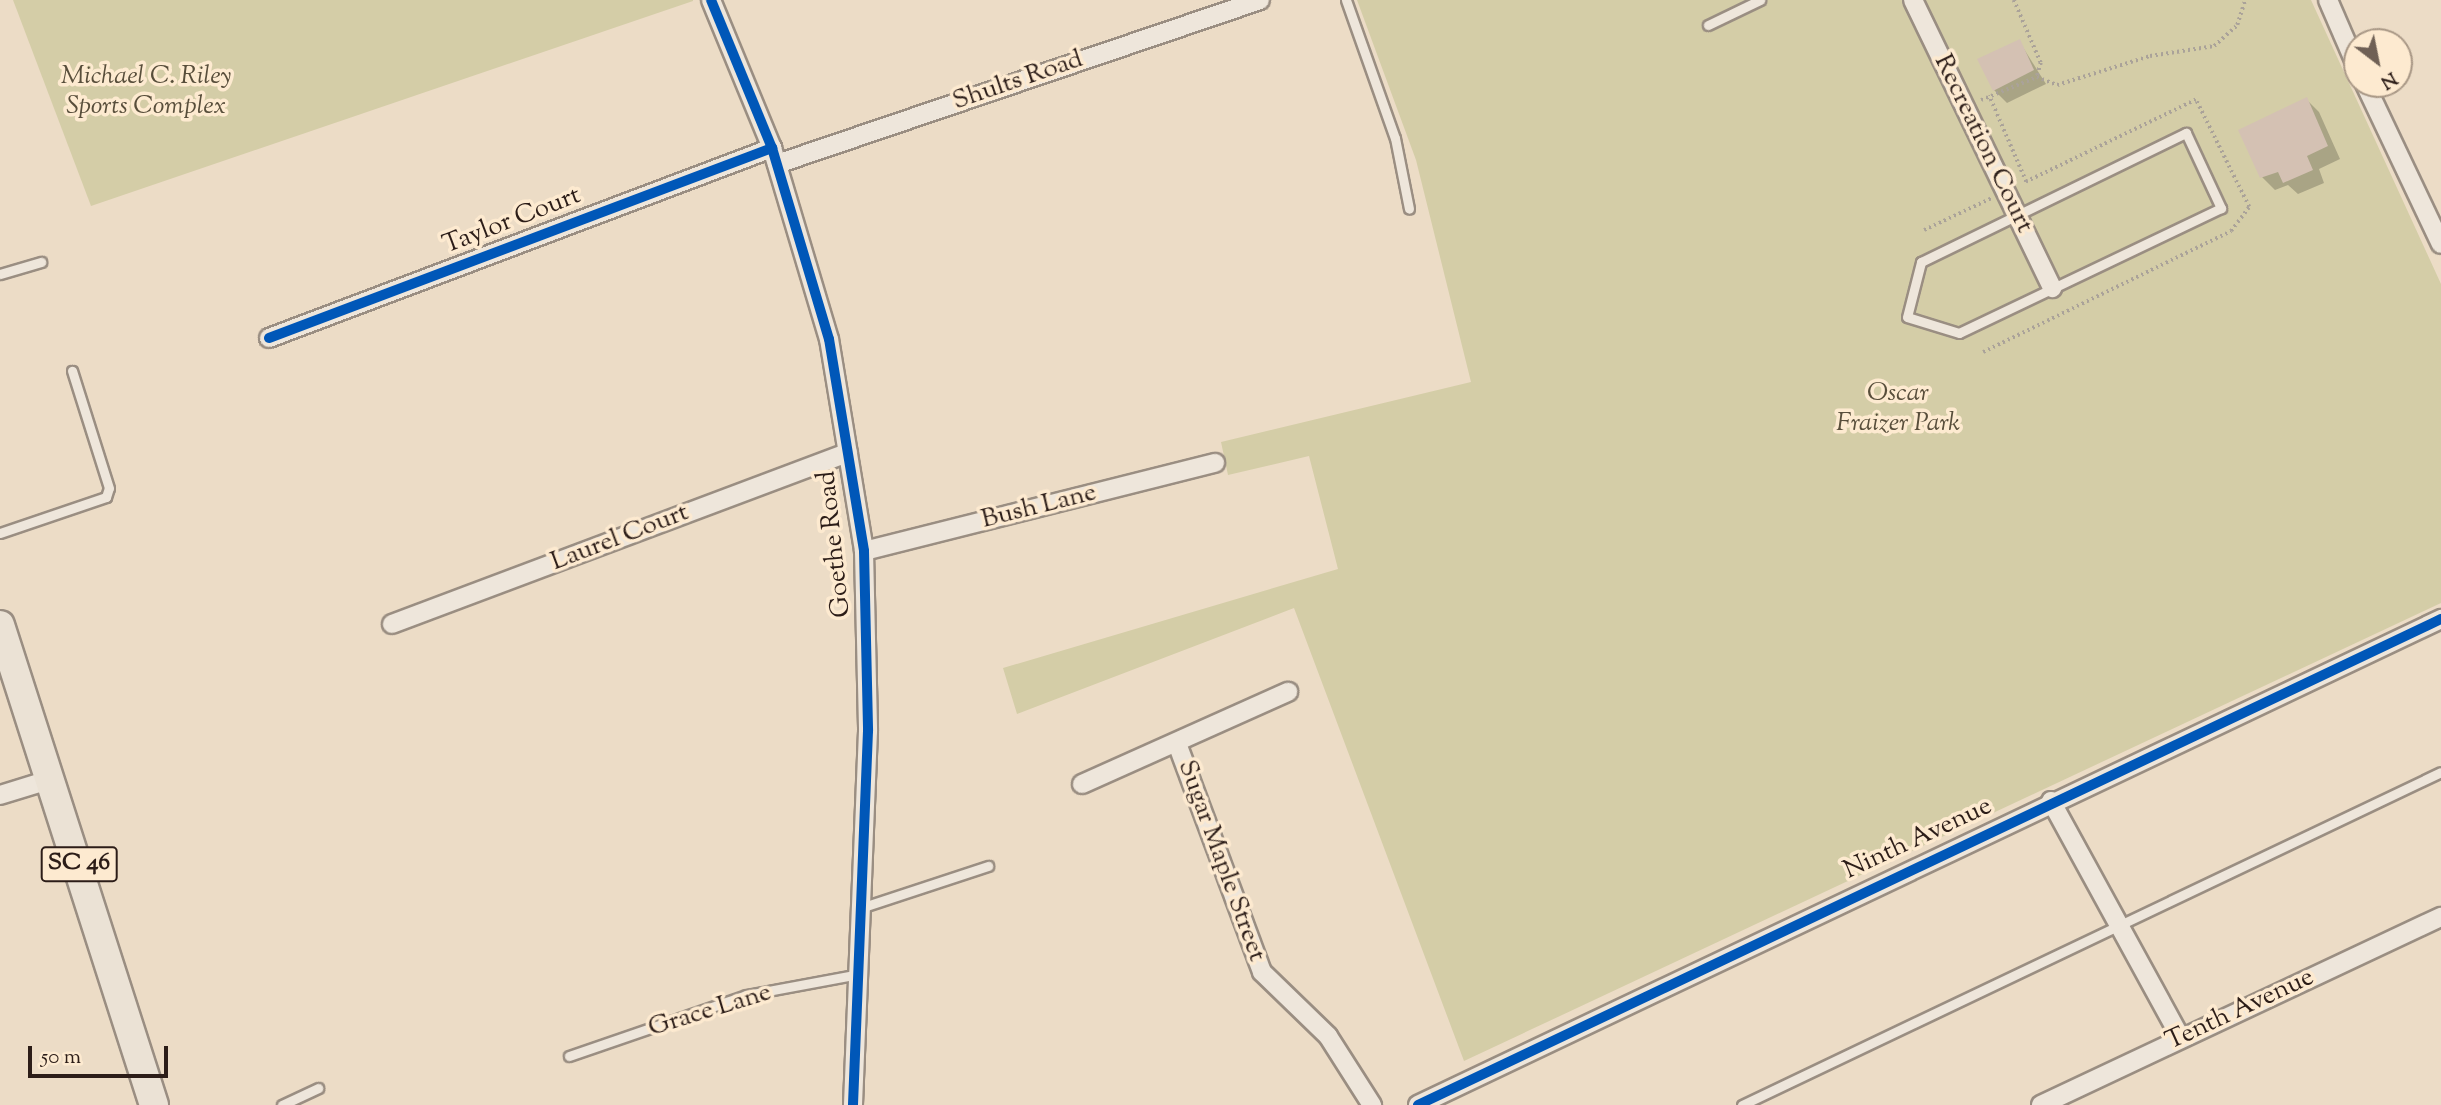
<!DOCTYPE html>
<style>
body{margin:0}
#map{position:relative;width:2441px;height:1105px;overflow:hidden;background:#ecdcc6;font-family:"Sorts Mill Goudy",serif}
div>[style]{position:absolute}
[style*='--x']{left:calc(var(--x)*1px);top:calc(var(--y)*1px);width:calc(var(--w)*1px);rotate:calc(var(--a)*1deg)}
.green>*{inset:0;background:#d4cda7}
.shadow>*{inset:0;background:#0003}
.building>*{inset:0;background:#d4c1b3}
.path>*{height:3.5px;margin-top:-1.75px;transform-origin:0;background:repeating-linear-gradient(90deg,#aaa299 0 2px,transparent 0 5.5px)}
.roads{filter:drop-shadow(2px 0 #9a8e82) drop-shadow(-2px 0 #9a8e82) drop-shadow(0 2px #9a8e82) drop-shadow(0 -2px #9a8e82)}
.lane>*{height:9px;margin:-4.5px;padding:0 4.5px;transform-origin:4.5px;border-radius:4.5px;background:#eee6db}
.street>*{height:18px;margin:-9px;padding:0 9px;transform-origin:9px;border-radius:9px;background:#eee6db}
.primary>*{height:28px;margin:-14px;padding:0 14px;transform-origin:14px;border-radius:14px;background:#ebe2d5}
.cycleway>*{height:10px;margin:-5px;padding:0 5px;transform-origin:5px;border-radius:5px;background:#0057b8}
span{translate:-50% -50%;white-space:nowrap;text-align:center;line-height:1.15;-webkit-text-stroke:7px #fdead0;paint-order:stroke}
.shield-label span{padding:2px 5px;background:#fdead0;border:2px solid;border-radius:5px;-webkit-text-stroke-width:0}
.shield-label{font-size:24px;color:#2c1d18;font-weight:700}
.park-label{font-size:26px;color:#584e3b;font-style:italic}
.street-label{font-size:26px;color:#2c1d18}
.north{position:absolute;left:2343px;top:28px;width:70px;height:70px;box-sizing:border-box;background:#fdead0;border:2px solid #a99886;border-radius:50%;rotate:148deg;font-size:19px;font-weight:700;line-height:28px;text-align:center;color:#2c1d18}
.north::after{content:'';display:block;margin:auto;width:24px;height:32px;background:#6f6055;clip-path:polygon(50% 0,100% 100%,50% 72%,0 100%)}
.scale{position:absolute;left:28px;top:1046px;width:140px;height:32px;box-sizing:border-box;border:4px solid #2c1d18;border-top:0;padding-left:9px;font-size:21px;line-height:24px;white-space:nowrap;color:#2c1d18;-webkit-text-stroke:5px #fdead0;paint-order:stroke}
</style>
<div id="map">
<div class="green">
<div style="clip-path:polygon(13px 0,693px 0,693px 1px,91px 206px)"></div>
<div style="clip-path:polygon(1357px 0,2311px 0,2441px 284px,2441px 603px,1464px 1061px,1294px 608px,1017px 714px,1003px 668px,1338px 569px,1309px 456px,1228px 475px,1221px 442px,1471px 382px,1416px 160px)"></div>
</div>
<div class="shadow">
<div style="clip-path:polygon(2019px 41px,2046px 84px,2007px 103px,1994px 90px)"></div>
<div style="clip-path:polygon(2306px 99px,2319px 112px,2340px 159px,2319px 169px,2324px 183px,2298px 194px,2288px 185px,2275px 190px,2262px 177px)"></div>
</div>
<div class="building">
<div style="clip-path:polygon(2020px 39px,2034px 70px,1993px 91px,1977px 59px)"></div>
<div style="clip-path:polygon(2307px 97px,2328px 146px,2307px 156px,2313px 170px,2283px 183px,2278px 172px,2260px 178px,2238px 130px)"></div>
</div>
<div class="path">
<div style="--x:2014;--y:0;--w:69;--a:66.8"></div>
<div style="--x:2041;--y:63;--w:15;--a:106"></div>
<div style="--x:2037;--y:77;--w:22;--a:22"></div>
<div style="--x:2057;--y:85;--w:97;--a:-17.3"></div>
<div style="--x:2150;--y:56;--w:65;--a:-8.9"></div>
<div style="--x:2214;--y:46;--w:31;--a:-42"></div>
<div style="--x:2237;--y:25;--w:26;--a:-72"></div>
<div style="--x:1981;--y:100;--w:61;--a:-22.3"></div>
<div style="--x:1924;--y:230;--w:75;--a:-25.2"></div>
<div style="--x:1983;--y:352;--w:276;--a:-26"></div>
<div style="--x:2231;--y:231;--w:30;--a:-53"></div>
<div style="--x:2249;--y:207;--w:119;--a:-116.4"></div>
<div style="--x:2196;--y:100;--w:189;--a:154.2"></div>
<div style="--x:2026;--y:182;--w:94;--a:-113.3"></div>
</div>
<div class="roads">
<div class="lane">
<div style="--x:1346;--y:0;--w:146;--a:70.5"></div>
<div style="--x:1395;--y:138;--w:72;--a:78.8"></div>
<div style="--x:1708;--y:25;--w:58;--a:-25.7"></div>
<div style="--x:2186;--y:133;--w:83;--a:65"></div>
<div style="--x:2221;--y:208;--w:290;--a:154.5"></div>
<div style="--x:1959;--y:333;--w:54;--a:-162.9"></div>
<div style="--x:1907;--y:317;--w:57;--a:-75.7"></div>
<div style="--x:1921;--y:262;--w:295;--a:-26"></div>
<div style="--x:0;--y:274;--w:43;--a:-16.3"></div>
<div style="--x:0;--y:533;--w:112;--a:-18.8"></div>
<div style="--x:106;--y:497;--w:9;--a:-72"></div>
<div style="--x:109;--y:488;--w:123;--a:-107.5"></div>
<div style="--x:860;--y:908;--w:135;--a:-18.2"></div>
<div style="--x:569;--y:1056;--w:187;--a:-19"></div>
<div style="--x:746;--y:995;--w:110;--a:-10.5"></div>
<div style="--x:282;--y:1105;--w:40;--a:-25"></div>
<div style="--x:1742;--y:1105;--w:774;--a:-25.47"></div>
</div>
<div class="street">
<div style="--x:711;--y:0;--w:160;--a:67.6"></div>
<div style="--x:772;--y:148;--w:199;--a:73.4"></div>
<div style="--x:829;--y:339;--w:215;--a:80.6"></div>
<div style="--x:864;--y:551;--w:180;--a:88.7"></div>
<div style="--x:868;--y:731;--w:374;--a:92.3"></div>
<div style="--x:1913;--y:0;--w:320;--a:64.2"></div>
<div style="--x:2328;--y:0;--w:73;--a:66.6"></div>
<div style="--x:2365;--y:84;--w:177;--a:64.6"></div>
<div style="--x:777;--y:164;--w:510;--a:-18.75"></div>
<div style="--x:269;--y:338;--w:538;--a:-20.69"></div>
<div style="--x:864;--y:551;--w:362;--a:-14.1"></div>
<div style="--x:392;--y:624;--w:487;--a:-20.6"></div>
<div style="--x:1178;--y:746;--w:241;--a:69.6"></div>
<div style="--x:1262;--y:972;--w:92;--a:44.1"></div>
<div style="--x:1328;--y:1036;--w:82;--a:57.5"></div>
<div style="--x:1082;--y:784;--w:226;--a:-24.1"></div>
<div style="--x:0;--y:795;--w:54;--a:-17.1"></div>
<div style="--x:2051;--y:801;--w:269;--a:61.3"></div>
<div style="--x:1418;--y:1105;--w:1133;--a:-25.41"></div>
<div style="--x:2041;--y:1105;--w:442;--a:-25.2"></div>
</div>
<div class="primary">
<div style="--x:0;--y:625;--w:504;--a:72.21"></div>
</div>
</div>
<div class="cycleway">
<div style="--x:711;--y:0;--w:160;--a:67.6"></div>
<div style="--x:772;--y:148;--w:199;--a:73.4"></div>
<div style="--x:829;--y:339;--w:215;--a:80.6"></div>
<div style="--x:864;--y:551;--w:180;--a:88.7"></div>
<div style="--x:868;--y:731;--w:374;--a:92.3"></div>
<div style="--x:269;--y:338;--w:538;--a:-20.69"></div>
<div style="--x:1418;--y:1105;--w:1133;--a:-25.41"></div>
</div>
<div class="shield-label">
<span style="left:79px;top:864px">SC 46</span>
</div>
<div class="park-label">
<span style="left:146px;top:92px">Michael C. Riley<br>Sports Complex</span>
<span style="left:1898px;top:409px">Oscar<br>Fraizer Park</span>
</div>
<div class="street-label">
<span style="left:1018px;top:81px;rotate:-19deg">Shults Road</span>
<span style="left:1983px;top:144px;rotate:64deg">Recreation Court</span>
<span style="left:512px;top:221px;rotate:-21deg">Taylor Court</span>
<span style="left:1039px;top:507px;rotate:-14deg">Bush Lane</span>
<span style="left:620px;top:538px;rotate:-21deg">Laurel Court</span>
<span style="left:835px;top:544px;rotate:-96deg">Goethe Road</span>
<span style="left:1918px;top:839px;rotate:-25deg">Ninth Avenue</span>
<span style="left:1221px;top:861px;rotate:70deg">Sugar Maple Street</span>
<span style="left:2240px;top:1010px;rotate:-25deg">Tenth Avenue</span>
<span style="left:710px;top:1011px;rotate:-17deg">Grace Lane</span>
</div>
<div class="north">N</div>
<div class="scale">50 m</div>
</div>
